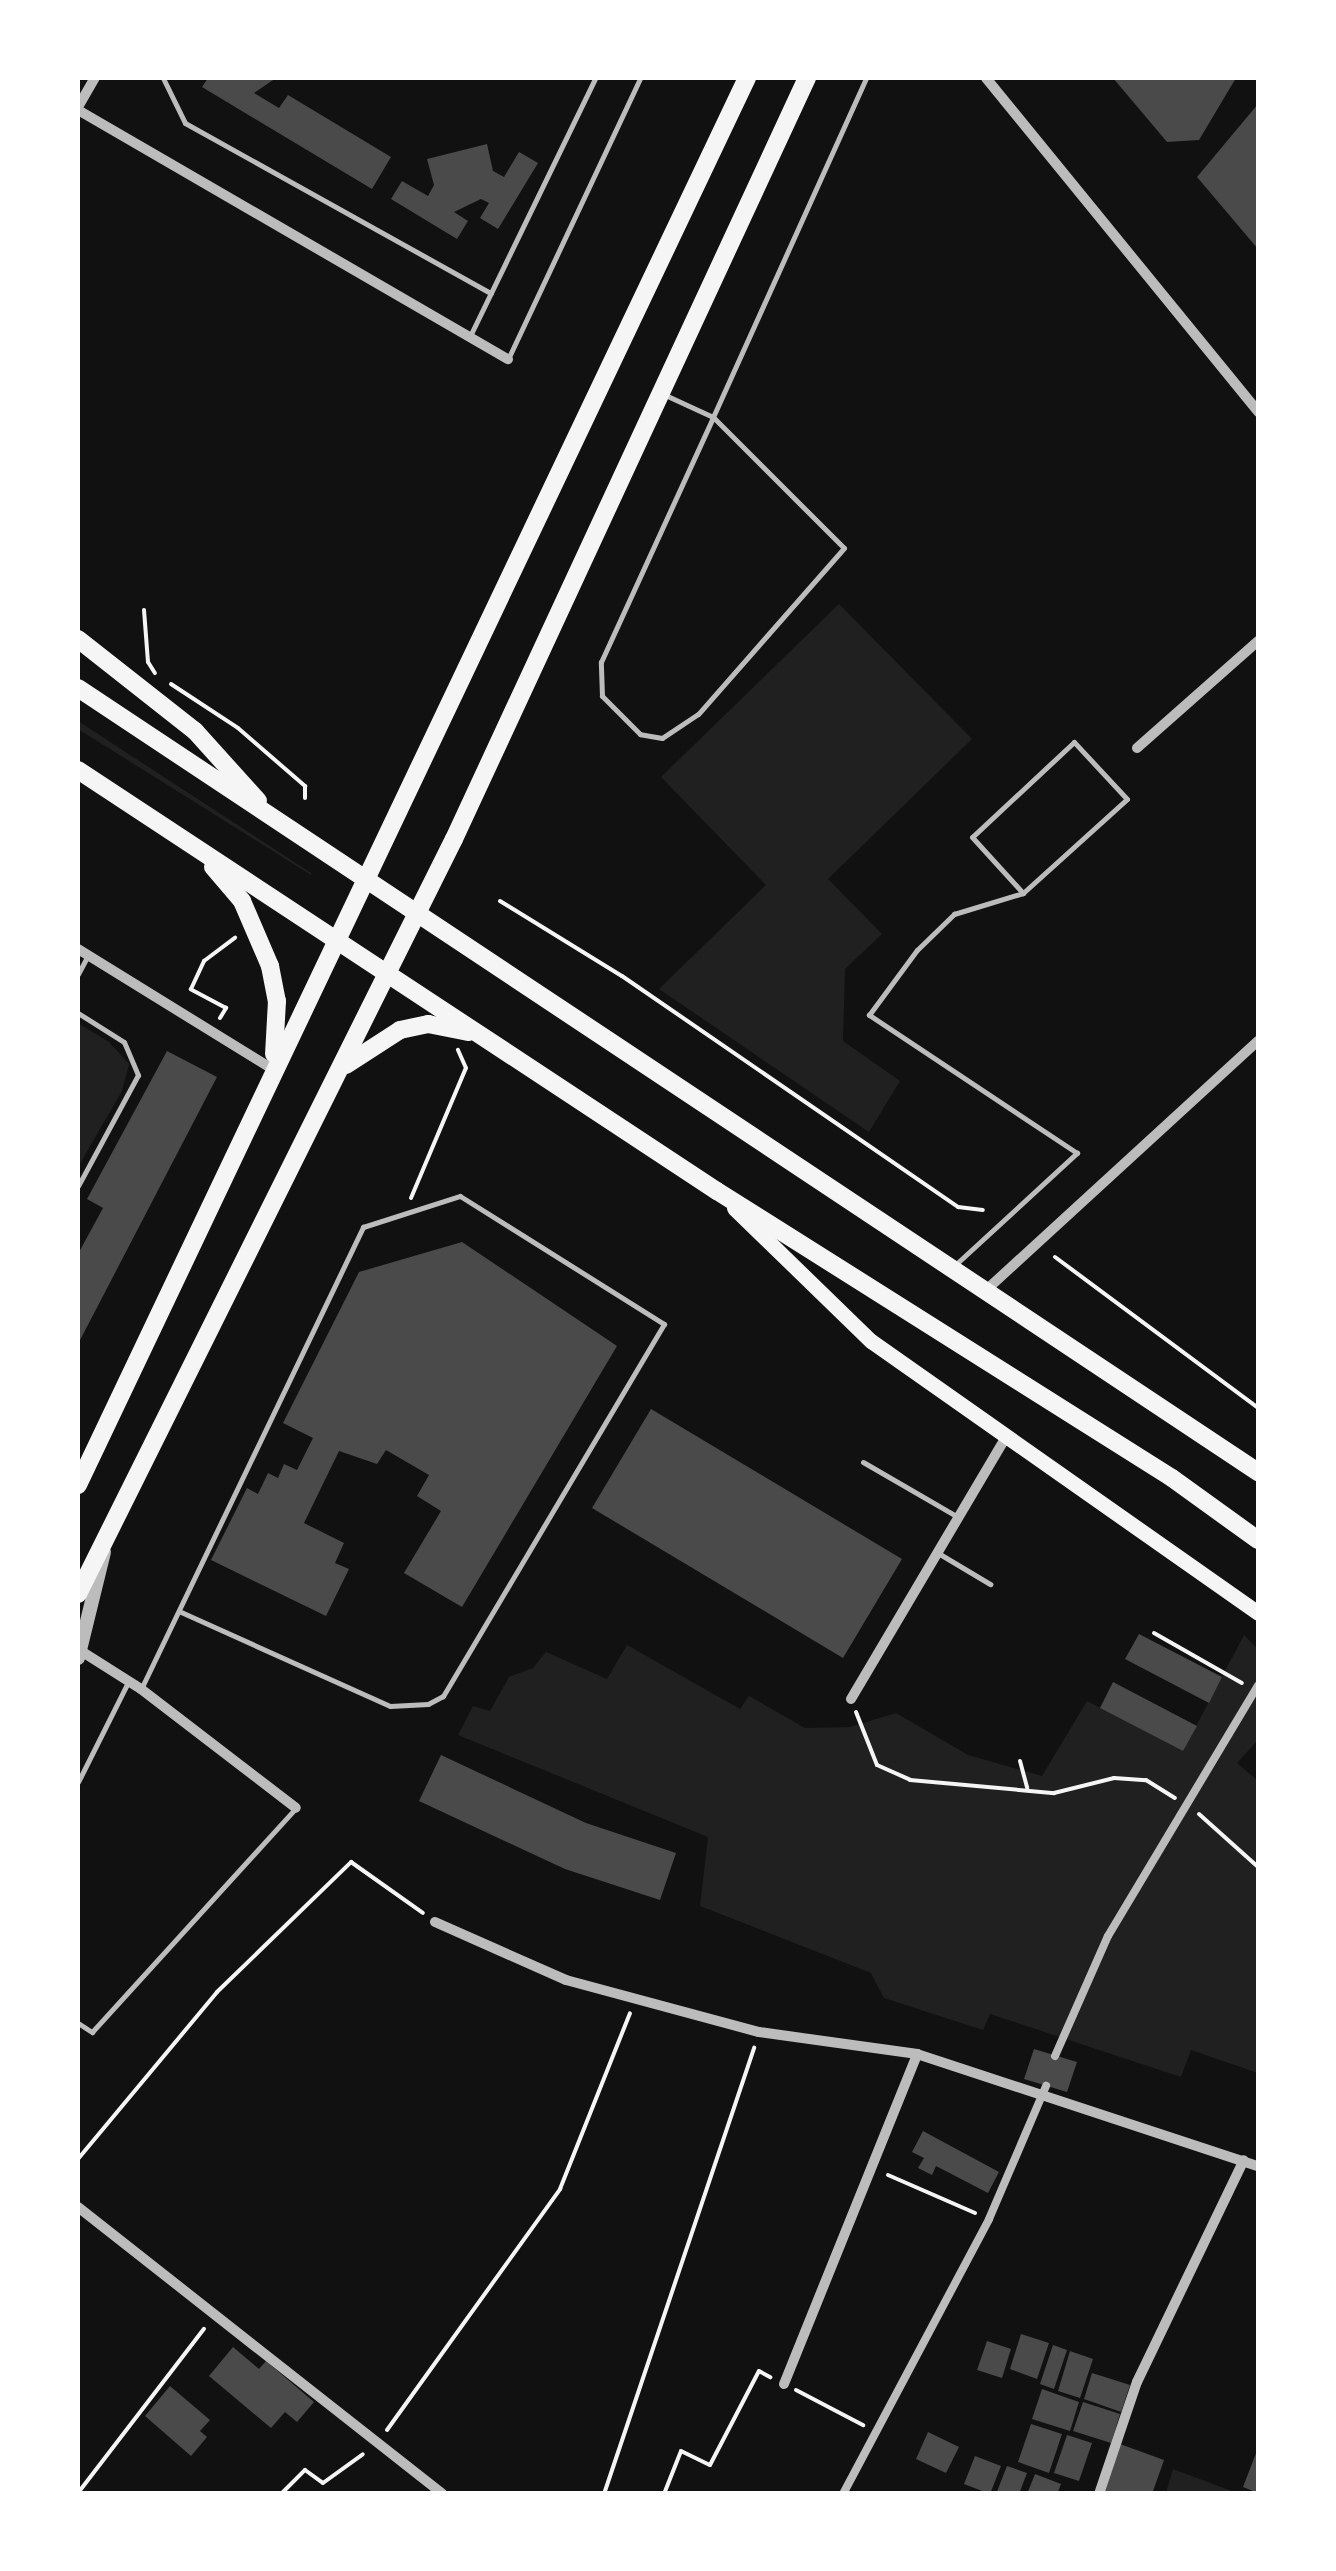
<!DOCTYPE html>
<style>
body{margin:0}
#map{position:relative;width:1336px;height:2571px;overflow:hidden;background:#111;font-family:"DM Sans",sans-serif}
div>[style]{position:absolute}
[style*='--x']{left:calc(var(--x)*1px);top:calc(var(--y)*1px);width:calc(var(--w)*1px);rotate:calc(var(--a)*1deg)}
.green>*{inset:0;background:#202020}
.building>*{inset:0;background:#4a4a4a}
.path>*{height:4px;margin:-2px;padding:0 2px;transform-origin:2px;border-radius:2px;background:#f5f5f5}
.service>*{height:5px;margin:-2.5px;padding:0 2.5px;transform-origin:2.5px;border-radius:2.5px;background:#bcbcbc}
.pedestrian>*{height:8px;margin:-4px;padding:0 4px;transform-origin:4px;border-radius:4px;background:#bcbcbc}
.minor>*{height:10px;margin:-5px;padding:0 5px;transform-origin:5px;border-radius:5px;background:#bcbcbc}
.tertiary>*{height:14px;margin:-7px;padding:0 7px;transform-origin:7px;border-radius:7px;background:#bcbcbc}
.secondary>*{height:15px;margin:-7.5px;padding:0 7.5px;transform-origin:7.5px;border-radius:7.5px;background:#f5f5f5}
.primary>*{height:18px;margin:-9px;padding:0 9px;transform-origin:9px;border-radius:9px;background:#f5f5f5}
span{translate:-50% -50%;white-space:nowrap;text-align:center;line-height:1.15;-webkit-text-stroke:10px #fff;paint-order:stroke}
.frame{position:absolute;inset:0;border:80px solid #fff;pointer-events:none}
</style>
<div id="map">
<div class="green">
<div style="clip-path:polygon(839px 604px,972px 739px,828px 879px,882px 934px,845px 969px,843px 1041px,900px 1081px,869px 1132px,659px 989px,766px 885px,661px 777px)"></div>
<div style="clip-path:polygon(78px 721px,311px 873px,311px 875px,78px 729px)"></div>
<div style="clip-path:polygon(78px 1023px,109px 1042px,129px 1064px,122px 1091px,78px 1167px)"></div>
<div style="clip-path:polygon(1244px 1635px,1258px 1649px,1258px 1740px,1237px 1763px,1258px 1781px,1258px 2073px,1191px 2050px,1181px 2077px,990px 2014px,983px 2030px,884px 1998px,871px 1973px,700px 1906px,708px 1837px,458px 1735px,473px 1706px,490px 1711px,509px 1677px,533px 1668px,546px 1652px,607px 1679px,627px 1645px,740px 1709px,749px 1696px,805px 1728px,850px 1727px,896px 1713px,968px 1755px,1042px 1776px,1087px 1701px,1183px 1751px)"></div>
<div style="clip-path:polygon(1173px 2469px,1237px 2493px,1166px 2493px)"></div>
</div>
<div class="building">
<div style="clip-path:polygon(208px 78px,276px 78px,254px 93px,279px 108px,288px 95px,391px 157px,372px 189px,202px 87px)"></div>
<div style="clip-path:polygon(1113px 78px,1236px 78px,1199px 140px,1167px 142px)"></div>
<div style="clip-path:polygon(1258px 104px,1258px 249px,1197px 177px)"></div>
<div style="clip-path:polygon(487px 144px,493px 171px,504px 177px,519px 152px,538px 163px,498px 229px,480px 218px,489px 203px,481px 199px,454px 212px,468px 221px,457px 239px,391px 199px,402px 181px,428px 196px,434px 185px,427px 159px)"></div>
<div style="clip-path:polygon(167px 1051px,217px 1077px,78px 1344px,78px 1254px,103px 1208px,87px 1199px)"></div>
<div style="clip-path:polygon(462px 1242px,617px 1346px,462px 1607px,404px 1573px,441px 1511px,417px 1496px,429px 1475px,386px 1450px,377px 1464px,339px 1451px,304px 1523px,344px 1543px,335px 1563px,349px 1569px,326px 1616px,211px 1560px,247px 1488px,258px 1494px,268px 1473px,278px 1478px,284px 1464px,297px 1470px,313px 1438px,283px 1423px,359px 1272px)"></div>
<div style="clip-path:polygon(651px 1409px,902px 1559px,843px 1658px,592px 1508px)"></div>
<div style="clip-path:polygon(1139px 1634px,1222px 1677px,1209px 1703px,1125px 1659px)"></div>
<div style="clip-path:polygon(1113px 1682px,1197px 1726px,1183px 1751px,1100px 1708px)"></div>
<div style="clip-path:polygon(441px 1755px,586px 1823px,676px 1853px,660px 1900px,565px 1869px,419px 1801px)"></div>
<div style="clip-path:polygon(1034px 2049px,1077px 2062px,1067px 2092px,1024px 2079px)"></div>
<div style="clip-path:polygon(923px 2131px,999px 2172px,988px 2193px,936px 2166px,932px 2175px,918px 2168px,924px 2158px,912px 2152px)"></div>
<div style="clip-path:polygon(1021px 2334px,1049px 2343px,1037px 2379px,1010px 2369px)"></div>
<div style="clip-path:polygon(987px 2341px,1011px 2349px,1002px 2378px,977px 2370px)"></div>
<div style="clip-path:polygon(1053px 2345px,1067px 2350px,1054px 2389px,1040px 2384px)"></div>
<div style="clip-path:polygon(233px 2347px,259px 2369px,266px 2361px,314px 2402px,297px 2422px,285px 2412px,271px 2428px,209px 2376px)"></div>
<div style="clip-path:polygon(1070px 2351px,1093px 2359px,1080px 2398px,1058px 2391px)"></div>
<div style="clip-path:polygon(1092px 2373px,1130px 2385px,1121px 2412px,1084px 2399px)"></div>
<div style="clip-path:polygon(170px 2386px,210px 2420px,200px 2431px,207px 2437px,191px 2456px,145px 2416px)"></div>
<div style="clip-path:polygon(1042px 2389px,1079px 2402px,1070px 2431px,1032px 2419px)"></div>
<div style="clip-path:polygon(1083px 2402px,1120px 2414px,1111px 2443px,1073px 2431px)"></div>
<div style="clip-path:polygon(1031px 2424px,1062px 2434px,1049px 2473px,1018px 2462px)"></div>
<div style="clip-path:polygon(928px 2432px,959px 2447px,946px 2473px,916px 2459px)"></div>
<div style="clip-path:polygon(1067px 2435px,1092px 2443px,1079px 2481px,1054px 2473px)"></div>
<div style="clip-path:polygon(1120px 2444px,1164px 2460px,1152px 2494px,1103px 2494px)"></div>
<div style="clip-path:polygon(1258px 2448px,1258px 2493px,1243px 2487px)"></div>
<div style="clip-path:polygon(975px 2456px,1001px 2466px,990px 2494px,964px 2484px)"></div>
<div style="clip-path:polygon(1007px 2466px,1027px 2473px,1019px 2494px,996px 2494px)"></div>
<div style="clip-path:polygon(1035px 2474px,1061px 2484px,1057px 2494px,1027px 2494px)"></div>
</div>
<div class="path">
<div style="--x:144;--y:610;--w:52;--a:85.6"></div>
<div style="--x:148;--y:662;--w:13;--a:58"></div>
<div style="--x:171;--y:684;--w:80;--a:33.3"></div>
<div style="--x:238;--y:728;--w:89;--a:40.9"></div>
<div style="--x:305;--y:786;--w:12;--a:90"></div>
<div style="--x:500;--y:901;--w:143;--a:31.6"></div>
<div style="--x:622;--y:976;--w:408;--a:34.5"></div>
<div style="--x:958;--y:1207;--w:25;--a:7"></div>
<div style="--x:220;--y:1018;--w:12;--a:-59"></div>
<div style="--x:226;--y:1008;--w:40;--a:-152"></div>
<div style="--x:191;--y:989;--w:31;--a:-65"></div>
<div style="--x:204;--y:961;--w:39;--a:-37"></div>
<div style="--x:411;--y:1198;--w:141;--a:-67.1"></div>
<div style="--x:466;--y:1068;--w:20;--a:-114"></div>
<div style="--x:1055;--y:1257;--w:253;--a:36.6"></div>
<div style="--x:1154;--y:1633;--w:101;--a:29.6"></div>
<div style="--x:856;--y:1712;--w:57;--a:68.4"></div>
<div style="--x:877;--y:1765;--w:36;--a:24"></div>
<div style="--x:910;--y:1780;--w:145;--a:5.2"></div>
<div style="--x:1054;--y:1793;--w:62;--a:-14"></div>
<div style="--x:1114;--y:1778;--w:32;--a:4"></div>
<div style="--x:1146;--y:1780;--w:34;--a:32"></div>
<div style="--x:1020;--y:1761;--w:28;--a:75"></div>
<div style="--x:1199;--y:1814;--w:79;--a:41.9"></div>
<div style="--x:78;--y:2159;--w:217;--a:-50.2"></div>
<div style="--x:217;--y:1992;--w:187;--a:-44.1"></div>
<div style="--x:351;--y:1862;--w:88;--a:35.3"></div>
<div style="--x:888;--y:2175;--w:95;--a:23.6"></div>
<div style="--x:796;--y:2390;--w:76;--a:27.6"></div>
<div style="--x:387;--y:2430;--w:297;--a:-54.3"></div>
<div style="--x:560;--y:2189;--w:189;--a:-68.3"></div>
<div style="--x:78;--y:2493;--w:207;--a:-52.5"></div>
<div style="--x:281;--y:2494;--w:34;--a:-45"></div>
<div style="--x:305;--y:2470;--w:22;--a:36"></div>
<div style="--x:323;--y:2483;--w:49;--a:-35.9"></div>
<div style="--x:604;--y:2494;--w:471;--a:-71.4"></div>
<div style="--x:664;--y:2494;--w:46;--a:-68.4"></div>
<div style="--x:681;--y:2451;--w:32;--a:26"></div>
<div style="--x:710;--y:2465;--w:106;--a:-62.5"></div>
<div style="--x:759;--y:2371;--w:13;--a:29"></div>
</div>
<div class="service">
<div style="--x:163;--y:78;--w:50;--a:63.9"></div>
<div style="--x:185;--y:123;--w:350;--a:29.1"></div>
<div style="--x:470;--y:336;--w:287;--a:-64.1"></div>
<div style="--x:508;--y:359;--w:310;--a:-64.8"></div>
<div style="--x:663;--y:394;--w:55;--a:24.7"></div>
<div style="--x:713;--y:417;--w:372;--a:-65.7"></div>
<div style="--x:713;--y:417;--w:185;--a:45"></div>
<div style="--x:844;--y:548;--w:221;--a:131.3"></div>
<div style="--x:698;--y:714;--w:43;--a:146.3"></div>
<div style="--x:662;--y:738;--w:22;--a:-170"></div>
<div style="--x:640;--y:734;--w:54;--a:-135"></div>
<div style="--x:602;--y:696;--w:34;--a:-92"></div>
<div style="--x:601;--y:662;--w:269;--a:-65.4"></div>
<div style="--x:78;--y:974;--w:21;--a:-62"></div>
<div style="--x:78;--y:1013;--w:54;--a:32.2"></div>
<div style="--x:124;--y:1042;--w:36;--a:67"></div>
<div style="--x:138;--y:1075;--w:126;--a:118.4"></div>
<div style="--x:955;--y:1265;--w:166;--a:-42.6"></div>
<div style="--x:1077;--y:1153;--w:250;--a:-146.4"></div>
<div style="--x:869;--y:1015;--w:81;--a:-53.6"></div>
<div style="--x:917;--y:950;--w:52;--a:-44.2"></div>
<div style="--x:954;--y:914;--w:72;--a:-16.9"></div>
<div style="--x:1023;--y:893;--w:140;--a:-42.1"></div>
<div style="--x:1127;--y:799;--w:78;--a:-132.9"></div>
<div style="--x:1074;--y:742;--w:139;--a:137"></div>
<div style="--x:972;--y:837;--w:76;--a:47.7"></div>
<div style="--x:863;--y:1462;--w:108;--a:30.1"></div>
<div style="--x:938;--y:1553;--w:61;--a:30.8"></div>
<div style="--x:141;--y:1689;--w:513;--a:-64.33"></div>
<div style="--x:363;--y:1227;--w:102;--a:-17.7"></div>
<div style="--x:460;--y:1196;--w:241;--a:32.1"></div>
<div style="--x:664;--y:1324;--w:433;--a:120.7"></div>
<div style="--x:443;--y:1696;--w:17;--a:152"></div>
<div style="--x:428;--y:1704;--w:38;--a:177"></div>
<div style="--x:390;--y:1706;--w:231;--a:-155.8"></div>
<div style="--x:78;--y:1782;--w:112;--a:-63.4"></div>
<div style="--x:78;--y:2023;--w:17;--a:33"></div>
<div style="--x:92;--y:2032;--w:300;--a:-47.7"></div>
</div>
<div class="pedestrian">
<div style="--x:1055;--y:2056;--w:131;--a:-66.2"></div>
<div style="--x:1108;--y:1936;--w:292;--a:-59.1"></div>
<div style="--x:843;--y:2494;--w:311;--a:-62"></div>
<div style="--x:989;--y:2219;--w:145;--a:-66.8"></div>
</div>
<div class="minor">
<div style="--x:986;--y:78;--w:431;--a:50.8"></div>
<div style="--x:78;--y:107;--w:34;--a:-60"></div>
<div style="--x:78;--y:110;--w:497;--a:30.1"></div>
<div style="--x:1137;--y:748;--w:162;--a:-41.5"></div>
<div style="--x:78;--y:949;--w:228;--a:31.7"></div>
<div style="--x:984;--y:1292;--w:372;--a:-42.5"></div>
<div style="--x:81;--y:1651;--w:71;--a:32.3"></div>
<div style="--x:141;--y:1689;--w:195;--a:37.5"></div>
<div style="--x:851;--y:1699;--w:307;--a:-59.4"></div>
<div style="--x:435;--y:1922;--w:143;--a:23.9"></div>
<div style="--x:566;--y:1980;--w:200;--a:15.1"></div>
<div style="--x:759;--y:2032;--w:160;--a:7.9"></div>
<div style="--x:917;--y:2054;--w:359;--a:18.2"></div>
<div style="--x:78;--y:2207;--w:464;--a:38.2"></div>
<div style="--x:784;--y:2384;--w:356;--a:-68"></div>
<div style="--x:1099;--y:2494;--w:118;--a:-71.3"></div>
<div style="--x:1137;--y:2382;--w:246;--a:-64.3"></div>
</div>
<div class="tertiary">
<div style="--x:78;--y:1658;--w:109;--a:-76.2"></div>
</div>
<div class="secondary">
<div style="--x:734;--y:1208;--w:191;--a:44.2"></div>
<div style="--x:871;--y:1341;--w:473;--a:35.1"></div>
</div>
<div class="primary">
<div style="--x:78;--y:639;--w:149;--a:38.2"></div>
<div style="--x:195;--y:731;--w:94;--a:48"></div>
<div style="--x:78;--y:688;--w:1417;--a:33.6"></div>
<div style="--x:78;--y:770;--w:765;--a:33.38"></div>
<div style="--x:717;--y:1191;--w:538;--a:32.24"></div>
<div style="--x:1172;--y:1478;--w:106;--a:35.8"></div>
<div style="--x:213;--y:867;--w:45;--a:49.5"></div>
<div style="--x:242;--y:901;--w:71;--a:66.7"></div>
<div style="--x:270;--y:966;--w:36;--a:79"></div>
<div style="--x:277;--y:1001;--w:53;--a:93.2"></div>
<div style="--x:346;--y:1065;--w:64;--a:-32.9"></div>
<div style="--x:400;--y:1030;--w:29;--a:-12"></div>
<div style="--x:428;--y:1024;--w:41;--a:11.3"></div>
<div style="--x:78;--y:1485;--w:1558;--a:-64.57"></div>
<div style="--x:78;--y:1594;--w:843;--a:-63.53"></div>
<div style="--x:454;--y:839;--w:839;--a:-65.12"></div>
</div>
<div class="frame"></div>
</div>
